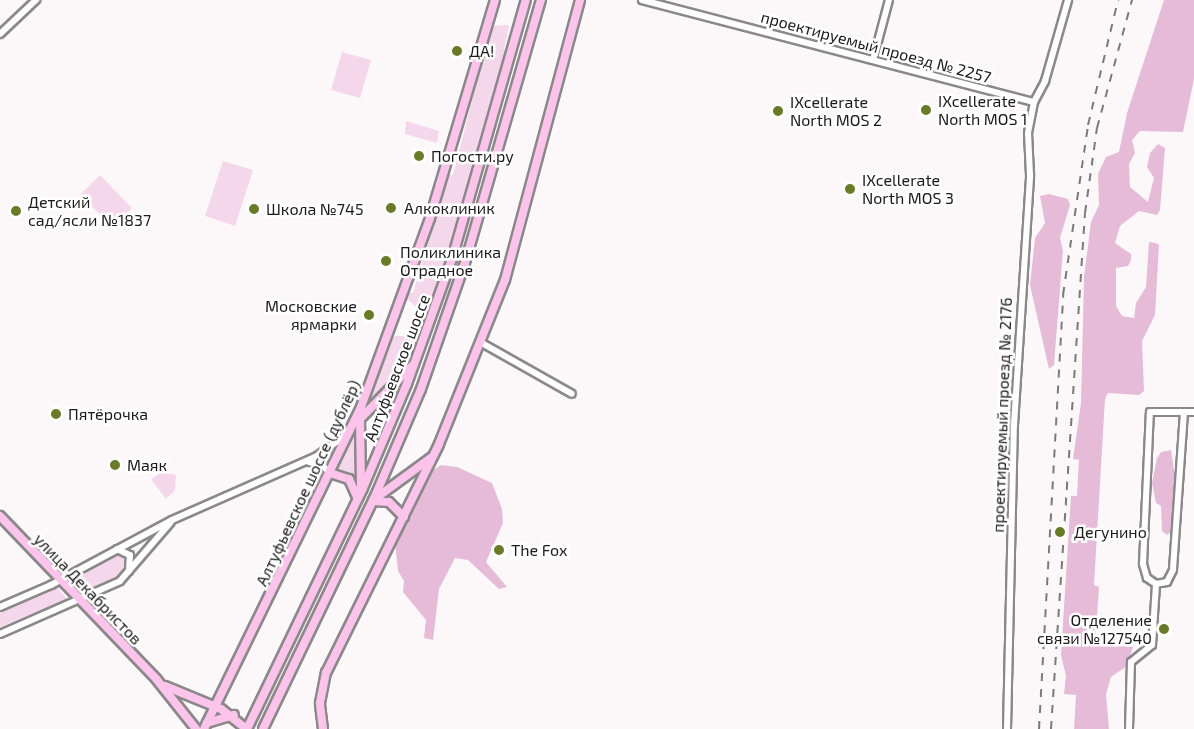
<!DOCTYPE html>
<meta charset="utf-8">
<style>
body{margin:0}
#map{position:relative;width:1194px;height:729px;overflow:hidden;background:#fcf8fa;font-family:"Exo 2",sans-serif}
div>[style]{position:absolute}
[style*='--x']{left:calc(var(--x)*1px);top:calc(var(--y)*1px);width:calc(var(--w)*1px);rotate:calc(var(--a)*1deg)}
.green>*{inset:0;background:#f4d7ea}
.forest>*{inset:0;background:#e6bbd7}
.roads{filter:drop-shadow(2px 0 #8b888a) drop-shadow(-2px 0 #8b888a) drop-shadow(0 2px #8b888a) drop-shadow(0 -2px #8b888a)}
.minor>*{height:6px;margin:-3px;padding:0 3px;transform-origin:3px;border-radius:3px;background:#fff}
.major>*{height:8px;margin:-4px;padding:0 4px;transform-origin:4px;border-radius:4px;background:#fdc4eb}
.rail>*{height:2px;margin-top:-1px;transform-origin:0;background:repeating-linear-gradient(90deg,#7b797a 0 8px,transparent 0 16px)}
.dots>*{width:16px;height:16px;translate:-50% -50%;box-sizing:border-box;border:3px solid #fff;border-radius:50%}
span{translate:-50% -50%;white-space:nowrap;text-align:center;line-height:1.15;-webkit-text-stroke:5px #fff;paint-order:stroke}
.street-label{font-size:16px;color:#1c1b1c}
.poi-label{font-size:16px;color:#1c1b1c}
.left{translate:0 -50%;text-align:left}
.right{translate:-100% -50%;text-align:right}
</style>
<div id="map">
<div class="green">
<div style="clip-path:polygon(509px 25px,504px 50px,508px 51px,452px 246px,436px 297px,432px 297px,427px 312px,423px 305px,418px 309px,406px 298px,408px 292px,413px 293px,448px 175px,453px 175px,491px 26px)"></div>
<div style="clip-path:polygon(342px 52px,371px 60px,360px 98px,331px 90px)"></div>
<div style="clip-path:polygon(406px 121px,439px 131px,437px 143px,405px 134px)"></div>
<div style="clip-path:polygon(223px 161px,253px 170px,235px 226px,205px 216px)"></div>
<div style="clip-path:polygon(100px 175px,132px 208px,113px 227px,80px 195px)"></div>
<div style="clip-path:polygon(392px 336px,415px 336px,410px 355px,414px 357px,370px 401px)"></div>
<div style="clip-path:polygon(353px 430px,356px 430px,358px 482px,337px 469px)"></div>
<div style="clip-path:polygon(162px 472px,176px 475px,175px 490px,166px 499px,151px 479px)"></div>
<div style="clip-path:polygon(115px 551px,127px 554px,129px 566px,119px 577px,87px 591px,74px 575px)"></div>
<div style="clip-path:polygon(58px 588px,67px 599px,0 627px,0 612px)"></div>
</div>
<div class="forest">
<div style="clip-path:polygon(1164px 0,1194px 0,1194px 79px,1183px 132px,1140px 131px,1132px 140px,1135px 153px,1129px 164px,1130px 187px,1148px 202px,1154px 178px,1147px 167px,1150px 153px,1158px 144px,1165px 148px,1160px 210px,1157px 215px,1139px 211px,1120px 226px,1115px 243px,1131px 254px,1131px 260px,1128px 266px,1116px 268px,1116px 306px,1122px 316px,1134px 318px,1136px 303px,1146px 287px,1149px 242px,1156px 243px,1159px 245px,1155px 315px,1142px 341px,1144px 391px,1139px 395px,1108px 393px,1105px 399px,1094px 585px,1099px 587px,1095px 644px,1133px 647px,1127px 666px,1111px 677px,1106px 694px,1109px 729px,1074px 729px,1076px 695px,1064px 694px,1066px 676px,1061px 655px,1071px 496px,1077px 496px,1079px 460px,1073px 459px,1081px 403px,1084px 277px,1091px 222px,1099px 205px,1098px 174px,1106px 157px,1119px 152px,1127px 113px)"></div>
<div style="clip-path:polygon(1049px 194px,1068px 199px,1070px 205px,1060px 238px,1063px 251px,1054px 365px,1049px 369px,1030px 285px,1035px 238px,1045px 223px,1040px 196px)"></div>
<div style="clip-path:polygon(1171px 450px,1176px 482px,1174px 529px,1167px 535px,1162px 531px,1161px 506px,1156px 503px,1152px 483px,1157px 458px,1161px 452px)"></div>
<div style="clip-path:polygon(441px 465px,457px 467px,492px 483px,502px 509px,503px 523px,486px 562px,507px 587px,499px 589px,468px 560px,455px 558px,439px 589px,433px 640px,424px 638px,426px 620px,403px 592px,404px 581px,398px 571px,395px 543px,433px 470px)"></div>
</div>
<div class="roads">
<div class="minor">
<div style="--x:642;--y:0;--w:405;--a:14.6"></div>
<div style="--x:0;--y:34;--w:50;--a:-43.4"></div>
<div style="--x:873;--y:60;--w:62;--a:-75.1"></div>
<div style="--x:482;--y:343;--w:103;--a:29.5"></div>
<div style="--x:1184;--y:412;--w:158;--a:94"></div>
<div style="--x:1173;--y:570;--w:13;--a:117"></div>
<div style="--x:1167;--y:582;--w:11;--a:170"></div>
<div style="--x:1156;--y:584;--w:11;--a:-146"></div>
<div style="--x:1147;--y:578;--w:15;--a:-106"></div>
<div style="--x:1143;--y:564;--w:152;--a:-87.4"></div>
<div style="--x:1150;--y:412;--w:44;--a:0"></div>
<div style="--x:309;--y:462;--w:12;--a:9"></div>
<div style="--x:321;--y:464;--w:13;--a:45"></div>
<div style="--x:117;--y:549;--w:14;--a:25"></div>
<div style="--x:130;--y:555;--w:16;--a:94"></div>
<div style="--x:0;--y:607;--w:56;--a:-23.3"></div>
<div style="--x:51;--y:585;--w:137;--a:-28.2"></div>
<div style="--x:172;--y:520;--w:158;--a:-23.8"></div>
<div style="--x:317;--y:456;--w:34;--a:-36"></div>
<div style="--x:0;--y:634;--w:131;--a:-23.8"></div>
<div style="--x:120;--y:581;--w:77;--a:-49.2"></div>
<div style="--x:1007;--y:729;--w:304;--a:-88.7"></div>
<div style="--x:1014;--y:425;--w:251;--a:-86.3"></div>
<div style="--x:1030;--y:175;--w:42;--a:-92.7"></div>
<div style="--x:1028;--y:133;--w:32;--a:-79"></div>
<div style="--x:1034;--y:102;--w:24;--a:-62"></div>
<div style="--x:1045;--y:81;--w:84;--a:-74.1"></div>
<div style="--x:1129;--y:729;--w:67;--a:-88.3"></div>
<div style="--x:1131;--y:662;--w:27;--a:-39"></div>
<div style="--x:1152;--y:645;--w:61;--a:-86.2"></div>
</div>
<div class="major">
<div style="--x:360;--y:417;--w:72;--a:89.2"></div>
<div style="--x:358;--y:421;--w:78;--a:-45.5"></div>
<div style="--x:330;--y:473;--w:20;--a:18"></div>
<div style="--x:349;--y:479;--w:20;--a:66"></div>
<div style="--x:376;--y:498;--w:69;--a:-36.2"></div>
<div style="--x:373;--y:501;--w:16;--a:4"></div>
<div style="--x:389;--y:502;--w:21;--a:45"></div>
<div style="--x:0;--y:516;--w:227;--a:46.2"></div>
<div style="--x:157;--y:680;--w:63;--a:51.5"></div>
<div style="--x:165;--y:686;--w:61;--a:22.3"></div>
<div style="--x:221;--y:709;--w:33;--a:38"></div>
<div style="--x:207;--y:723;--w:28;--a:-17"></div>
<div style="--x:204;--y:729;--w:358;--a:-64"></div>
<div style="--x:361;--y:407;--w:201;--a:-69.9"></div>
<div style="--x:430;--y:218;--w:227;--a:-73.4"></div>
<div style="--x:247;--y:729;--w:267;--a:-64.3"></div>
<div style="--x:363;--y:488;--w:113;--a:-67.1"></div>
<div style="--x:407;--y:384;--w:133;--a:-70.2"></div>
<div style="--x:452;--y:259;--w:269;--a:-74.1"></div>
<div style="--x:263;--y:729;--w:261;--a:-64.3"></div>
<div style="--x:376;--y:494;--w:114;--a:-66.8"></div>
<div style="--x:421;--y:389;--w:133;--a:-70.8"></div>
<div style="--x:465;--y:263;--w:274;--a:-73.9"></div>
<div style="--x:323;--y:729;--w:26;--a:-97"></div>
<div style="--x:320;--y:703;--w:31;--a:-79"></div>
<div style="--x:326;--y:673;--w:255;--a:-63.7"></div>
<div style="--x:439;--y:444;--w:177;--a:-68.1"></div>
<div style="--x:505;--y:280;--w:290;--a:-75"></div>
</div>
</div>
<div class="rail">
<div style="--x:1039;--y:729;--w:435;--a:-86.8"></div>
<div style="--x:1063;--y:295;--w:172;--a:-81.6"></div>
<div style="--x:1088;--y:125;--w:129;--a:-76.5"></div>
<div style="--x:1051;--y:729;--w:517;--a:-86.23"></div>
<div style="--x:1085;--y:213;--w:86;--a:-82"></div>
<div style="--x:1097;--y:128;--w:133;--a:-74.7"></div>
</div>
<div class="dots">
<div style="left:457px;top:51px;background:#697a28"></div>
<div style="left:926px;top:110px;background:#697a28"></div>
<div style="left:778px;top:111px;background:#697a28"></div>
<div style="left:419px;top:156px;background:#697a28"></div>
<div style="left:850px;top:189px;background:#697a28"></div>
<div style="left:391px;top:208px;background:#697a28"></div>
<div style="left:254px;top:209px;background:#697a28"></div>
<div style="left:16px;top:211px;background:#697a28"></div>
<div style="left:386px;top:261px;background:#697a28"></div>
<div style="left:369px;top:315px;background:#697a28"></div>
<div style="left:56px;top:414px;background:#697a28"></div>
<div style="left:115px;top:465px;background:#697a28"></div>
<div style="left:1060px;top:532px;background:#697a28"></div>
<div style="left:499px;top:550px;background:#697a28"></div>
<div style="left:1164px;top:629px;background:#697a28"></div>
</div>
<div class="street-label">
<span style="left:876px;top:47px;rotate:15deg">проектируемый проезд № 2257</span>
<span style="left:397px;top:368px;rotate:-69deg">Алтуфьевское шоссе</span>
<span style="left:1002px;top:415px;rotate:-88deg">проектируемый проезд № 2176</span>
<span style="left:308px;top:483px;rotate:-65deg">Алтуфьевское шоссе (дублёр)</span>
<span style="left:88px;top:589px;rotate:46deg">улица Декабристов</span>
</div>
<div class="poi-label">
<span class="left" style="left:469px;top:51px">ДА!</span>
<span class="left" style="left:938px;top:110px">IXcellerate<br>North MOS 1</span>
<span class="left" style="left:790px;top:111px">IXcellerate<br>North MOS 2</span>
<span class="left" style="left:431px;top:156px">Погости.ру</span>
<span class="left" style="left:862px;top:189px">IXcellerate<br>North MOS 3</span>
<span class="left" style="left:28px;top:211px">Детский<br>сад/ясли №1837</span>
<span class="left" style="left:404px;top:208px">Алкоклиник</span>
<span class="left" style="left:266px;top:209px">Школа №745</span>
<span class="left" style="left:400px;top:261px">Поликлиника<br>Отрадное</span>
<span class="right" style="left:357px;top:315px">Московские<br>ярмарки</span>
<span class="left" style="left:68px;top:414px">Пятёрочка</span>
<span class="left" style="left:127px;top:465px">Маяк</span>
<span class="left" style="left:1074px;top:532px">Дегунино</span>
<span class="left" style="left:511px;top:550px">The Fox</span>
<span class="right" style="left:1152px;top:629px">Отделение<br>связи №127540</span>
</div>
</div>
